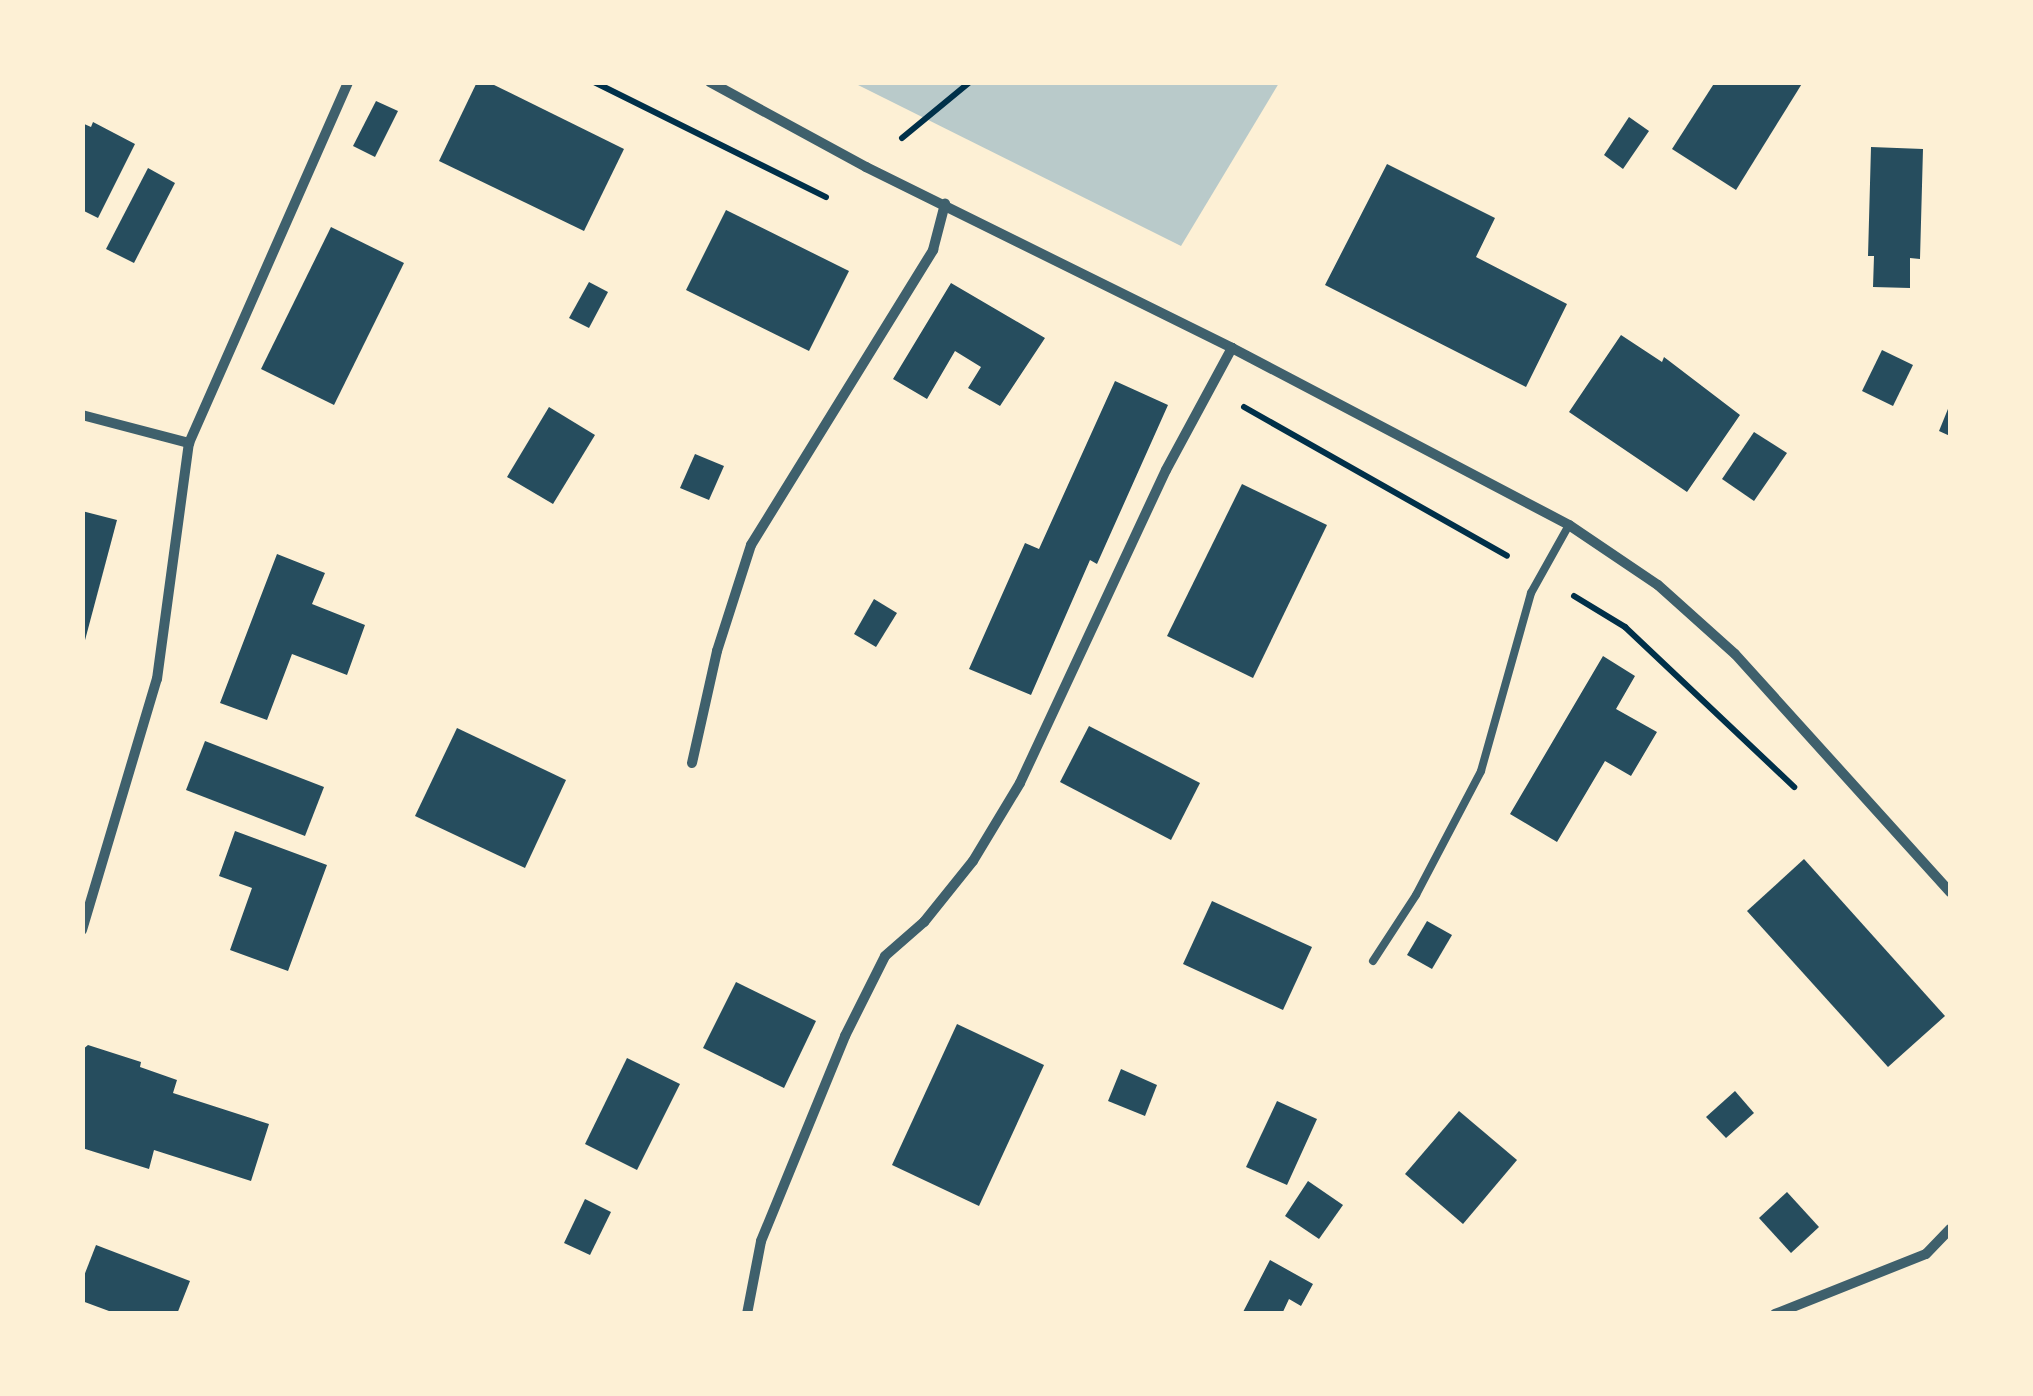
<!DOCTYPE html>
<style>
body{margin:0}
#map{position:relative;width:2033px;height:1396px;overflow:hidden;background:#fdf0d5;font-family:"Source Sans 3",sans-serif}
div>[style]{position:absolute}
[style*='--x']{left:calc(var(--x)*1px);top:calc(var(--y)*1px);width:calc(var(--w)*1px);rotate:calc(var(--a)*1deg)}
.green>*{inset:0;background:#b9caca}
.building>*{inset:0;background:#264d5e}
.path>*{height:6px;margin:-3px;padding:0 3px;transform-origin:3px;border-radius:3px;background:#003049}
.service>*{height:8px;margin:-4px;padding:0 4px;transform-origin:4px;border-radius:4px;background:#3f606c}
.minor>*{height:10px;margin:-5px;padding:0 5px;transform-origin:5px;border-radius:5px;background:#3f606c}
span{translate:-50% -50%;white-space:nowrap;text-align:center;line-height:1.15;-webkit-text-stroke:8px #fdf0d5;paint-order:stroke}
.frame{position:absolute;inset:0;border:85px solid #fdf0d5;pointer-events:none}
</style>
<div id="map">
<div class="green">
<div style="clip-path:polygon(854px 83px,1279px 83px,1181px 246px)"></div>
</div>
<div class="building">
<div style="clip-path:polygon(477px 82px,488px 82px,624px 149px,584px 231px,439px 161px)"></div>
<div style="clip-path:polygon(1715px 82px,1803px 82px,1736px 190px,1672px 149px)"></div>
<div style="clip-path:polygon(376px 101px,398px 111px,375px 157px,353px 146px)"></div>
<div style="clip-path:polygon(1629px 117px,1649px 131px,1623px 169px,1604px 155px)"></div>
<div style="clip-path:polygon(93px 122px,135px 144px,98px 218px,82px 210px,82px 123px,91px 127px)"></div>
<div style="clip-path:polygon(1871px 147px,1923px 149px,1920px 259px,1910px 258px,1910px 288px,1873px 287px,1874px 256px,1868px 256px)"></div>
<div style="clip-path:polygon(1387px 164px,1495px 218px,1476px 257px,1567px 304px,1526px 387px,1325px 285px)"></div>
<div style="clip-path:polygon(148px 168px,175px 183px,134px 263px,106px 249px)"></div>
<div style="clip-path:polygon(726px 210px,849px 271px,809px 351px,686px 290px)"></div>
<div style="clip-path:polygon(331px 227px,404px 263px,334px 405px,261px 369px)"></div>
<div style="clip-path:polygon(589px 282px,608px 292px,589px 328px,569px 318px)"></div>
<div style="clip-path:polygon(951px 283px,1045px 338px,1000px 406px,968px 388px,981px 367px,955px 351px,927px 399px,893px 379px)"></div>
<div style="clip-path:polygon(1621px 335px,1662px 362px,1664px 357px,1740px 415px,1687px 492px,1569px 412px)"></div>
<div style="clip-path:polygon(1882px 350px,1913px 365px,1893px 406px,1862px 391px)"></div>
<div style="clip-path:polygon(1115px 381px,1168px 405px,1097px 564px,1090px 560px,1031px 695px,969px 669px,1025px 543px,1039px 549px)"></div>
<div style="clip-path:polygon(1950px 404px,1950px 436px,1939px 431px)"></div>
<div style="clip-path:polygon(549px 407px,595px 435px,553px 504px,507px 477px)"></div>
<div style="clip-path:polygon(1754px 432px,1787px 453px,1754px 501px,1722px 479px)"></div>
<div style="clip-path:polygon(695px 454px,724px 466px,709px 500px,680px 488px)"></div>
<div style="clip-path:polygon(1242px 484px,1327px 525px,1253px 678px,1167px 636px)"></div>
<div style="clip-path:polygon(82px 511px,117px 520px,84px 644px,82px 644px)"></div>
<div style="clip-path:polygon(277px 554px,325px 573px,312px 604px,365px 625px,347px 675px,292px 654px,267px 720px,220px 703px)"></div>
<div style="clip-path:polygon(874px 599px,897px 613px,876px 647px,854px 634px)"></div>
<div style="clip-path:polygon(1603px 656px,1635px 676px,1616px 709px,1657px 732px,1631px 776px,1605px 761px,1557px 842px,1510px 814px)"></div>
<div style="clip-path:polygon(1089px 726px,1200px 783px,1171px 840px,1060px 782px)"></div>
<div style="clip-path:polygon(457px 728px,566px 780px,525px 868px,415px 816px)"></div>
<div style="clip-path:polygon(205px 741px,324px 787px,305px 836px,186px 790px)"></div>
<div style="clip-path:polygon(235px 831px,327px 865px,288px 971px,230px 950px,252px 888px,219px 876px)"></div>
<div style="clip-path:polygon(1804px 859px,1945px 1016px,1888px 1067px,1747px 911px)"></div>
<div style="clip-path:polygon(1212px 901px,1312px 947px,1283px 1010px,1183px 964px)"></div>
<div style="clip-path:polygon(1427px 921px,1452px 935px,1432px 969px,1407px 955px)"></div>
<div style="clip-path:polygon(736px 982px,816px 1021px,784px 1088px,703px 1048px)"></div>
<div style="clip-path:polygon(957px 1024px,1044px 1065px,979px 1206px,892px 1165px)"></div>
<div style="clip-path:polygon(88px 1045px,141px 1062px,140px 1067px,177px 1080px,173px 1093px,269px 1124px,251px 1181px,154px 1150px,149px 1169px,82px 1148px,82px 1050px)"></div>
<div style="clip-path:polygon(627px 1058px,680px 1084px,637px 1170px,585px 1144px)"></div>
<div style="clip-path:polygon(1121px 1069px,1157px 1085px,1145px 1116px,1108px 1101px)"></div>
<div style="clip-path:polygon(1735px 1091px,1754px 1113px,1726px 1138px,1706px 1117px)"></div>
<div style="clip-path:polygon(1277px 1101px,1317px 1119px,1287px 1185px,1246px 1167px)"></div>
<div style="clip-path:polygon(1459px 1111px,1517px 1160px,1463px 1224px,1405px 1174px)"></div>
<div style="clip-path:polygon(1308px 1181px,1343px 1205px,1319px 1239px,1285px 1216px)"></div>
<div style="clip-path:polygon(1787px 1192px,1819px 1227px,1791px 1253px,1759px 1218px)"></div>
<div style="clip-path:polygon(585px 1199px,611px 1212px,590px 1255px,564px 1243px)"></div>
<div style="clip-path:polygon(96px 1245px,190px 1281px,177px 1314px,117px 1314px,82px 1301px,82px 1281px)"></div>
<div style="clip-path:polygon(1270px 1260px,1313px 1284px,1301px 1306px,1289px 1299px,1282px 1314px,1242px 1314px)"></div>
</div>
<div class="path">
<div style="--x:594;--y:82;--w:259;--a:26.4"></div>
<div style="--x:902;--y:138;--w:88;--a:-39.5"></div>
<div style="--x:1244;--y:407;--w:302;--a:29.5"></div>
<div style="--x:1574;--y:596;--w:60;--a:31.3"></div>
<div style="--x:1625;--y:627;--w:233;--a:43.4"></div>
</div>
<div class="service">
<div style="--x:1373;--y:961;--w:79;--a:-56.9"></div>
<div style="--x:1416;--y:895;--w:140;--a:-62.3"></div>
<div style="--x:1481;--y:771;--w:185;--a:-74.3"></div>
<div style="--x:1531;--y:593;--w:78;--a:-60.8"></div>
</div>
<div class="minor">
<div style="--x:710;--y:82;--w:178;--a:28.6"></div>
<div style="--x:866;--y:167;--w:408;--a:26.3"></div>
<div style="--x:1232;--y:348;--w:381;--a:27.7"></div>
<div style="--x:1569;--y:525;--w:107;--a:34"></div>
<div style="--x:1658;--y:585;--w:103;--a:41.9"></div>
<div style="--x:1735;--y:654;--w:321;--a:47.9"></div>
<div style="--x:82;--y:415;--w:111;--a:14.7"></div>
<div style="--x:692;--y:763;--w:115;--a:-77.4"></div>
<div style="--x:717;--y:651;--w:111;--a:-72.2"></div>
<div style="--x:751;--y:545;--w:347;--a:-58.3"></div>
<div style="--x:933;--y:250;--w:48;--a:-75.4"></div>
<div style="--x:82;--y:930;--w:262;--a:-73.4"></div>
<div style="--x:157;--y:679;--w:238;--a:-82.3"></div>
<div style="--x:189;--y:443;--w:394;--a:-66.2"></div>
<div style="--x:747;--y:1314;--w:74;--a:-79.1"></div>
<div style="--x:761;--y:1241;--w:222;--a:-67.7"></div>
<div style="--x:845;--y:1036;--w:89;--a:-63.4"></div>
<div style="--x:885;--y:956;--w:52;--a:-41.1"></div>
<div style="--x:924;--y:922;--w:78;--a:-51.2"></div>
<div style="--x:973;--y:861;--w:91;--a:-58.9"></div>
<div style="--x:1020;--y:783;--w:345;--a:-65"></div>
<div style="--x:1166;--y:470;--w:139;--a:-61.6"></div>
<div style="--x:1775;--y:1314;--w:162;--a:-21.7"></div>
<div style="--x:1926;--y:1254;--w:35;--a:-46"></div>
</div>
<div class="frame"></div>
</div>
